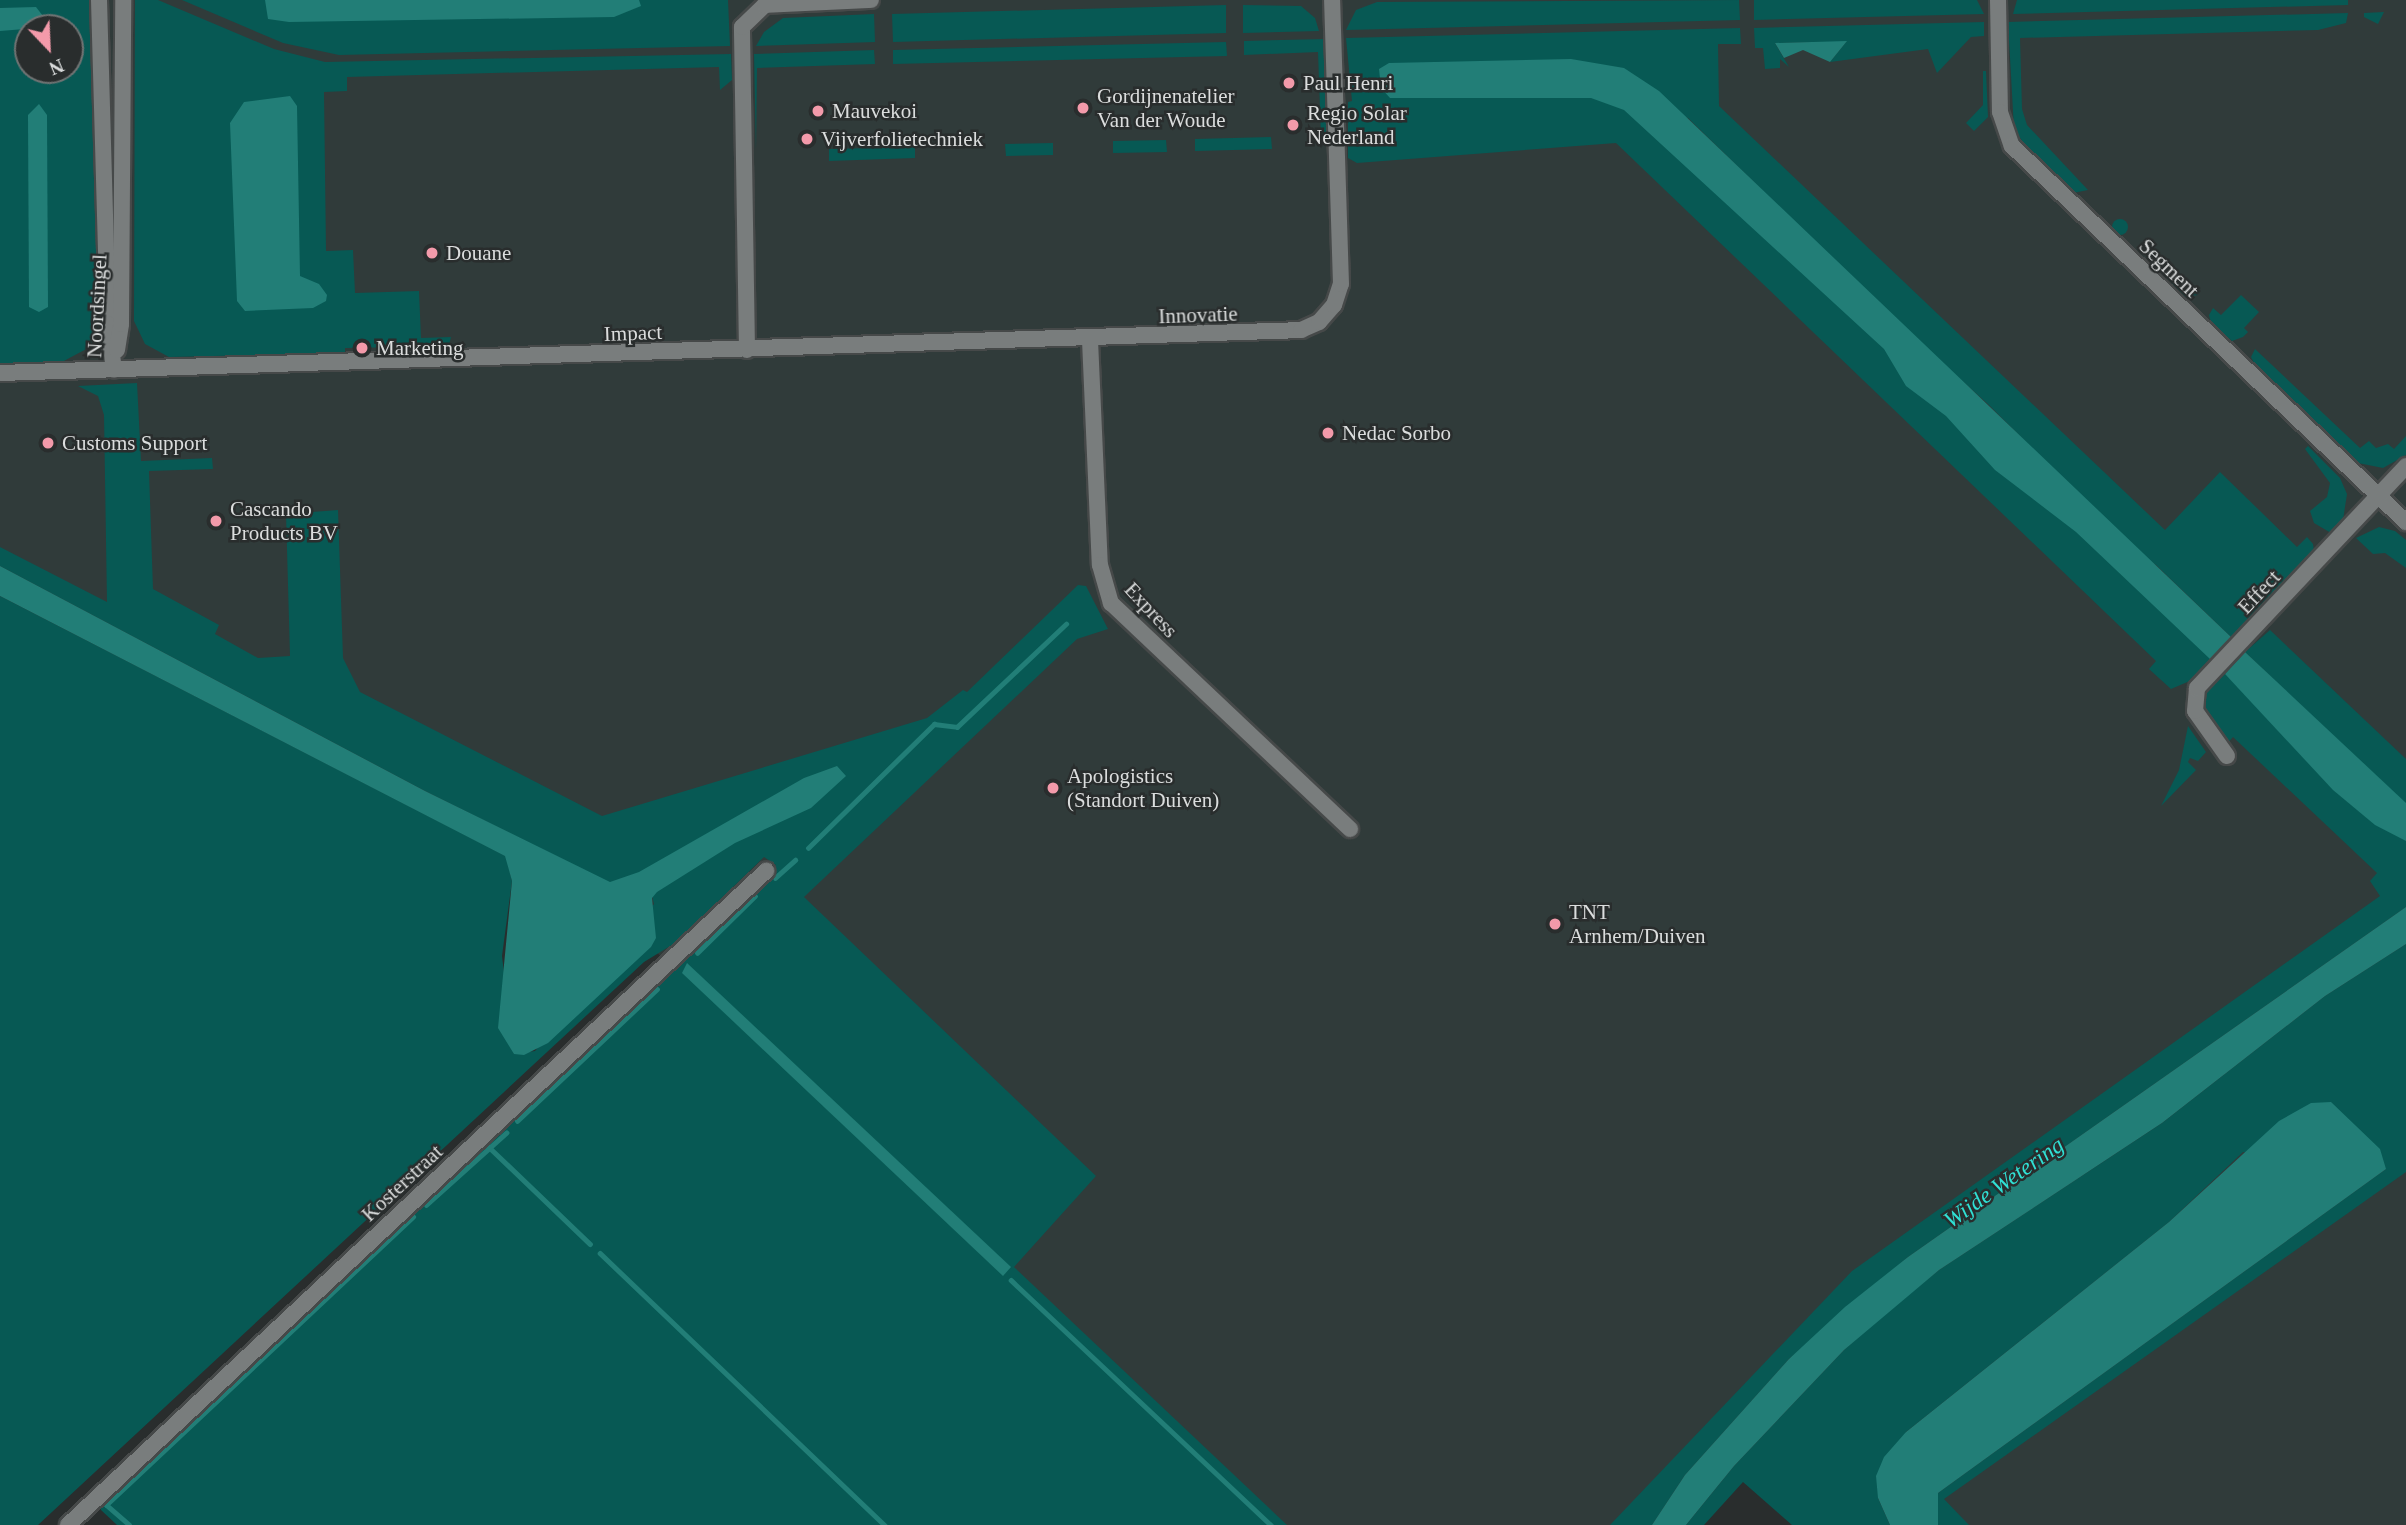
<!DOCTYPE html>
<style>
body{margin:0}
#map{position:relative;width:2406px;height:1525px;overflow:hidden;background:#292d2d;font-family:Georgia,serif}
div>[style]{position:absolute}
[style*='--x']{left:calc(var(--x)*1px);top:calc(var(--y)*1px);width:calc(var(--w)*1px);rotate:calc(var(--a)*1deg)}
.built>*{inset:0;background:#303b3a}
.green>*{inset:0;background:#075954}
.round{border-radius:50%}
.water>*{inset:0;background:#227e77}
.stream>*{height:4.5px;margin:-2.25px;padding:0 2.25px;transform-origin:2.25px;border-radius:2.25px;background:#227e77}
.roads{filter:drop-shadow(2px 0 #464949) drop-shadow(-2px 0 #464949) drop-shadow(0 2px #464949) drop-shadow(0 -2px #464949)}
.minor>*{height:16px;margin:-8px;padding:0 8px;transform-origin:8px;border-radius:8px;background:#797d7d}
.dots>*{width:19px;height:19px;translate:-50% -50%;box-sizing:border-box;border:4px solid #292d2d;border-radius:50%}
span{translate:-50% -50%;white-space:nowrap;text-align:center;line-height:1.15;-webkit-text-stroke:5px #292d2d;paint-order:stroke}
.poi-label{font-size:21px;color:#dbdddd}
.left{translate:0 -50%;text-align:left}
.street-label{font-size:21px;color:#dbdddd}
.water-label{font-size:23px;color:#30e0d4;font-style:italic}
.north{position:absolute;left:14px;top:14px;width:70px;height:70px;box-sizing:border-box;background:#292d2d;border:2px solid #707373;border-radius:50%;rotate:157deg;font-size:19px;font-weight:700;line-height:28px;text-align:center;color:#dbdddd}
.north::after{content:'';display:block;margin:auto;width:24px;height:32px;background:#f39aaa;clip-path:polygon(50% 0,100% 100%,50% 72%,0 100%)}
</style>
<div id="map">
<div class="built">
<div style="clip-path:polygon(evenodd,0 0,2406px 0,2406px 1525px,1910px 1525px,2255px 1030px,1669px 1525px,1266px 1525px,651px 947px,0 583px,0 0,28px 28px,70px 28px,70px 70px,28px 70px,28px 28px)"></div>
</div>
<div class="green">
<div style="clip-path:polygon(evenodd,0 0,93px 0,98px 107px,94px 169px,103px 326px,90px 347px,62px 362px,0 364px,0 0,28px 28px,70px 28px,70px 70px,28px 70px,28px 28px)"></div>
<div style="clip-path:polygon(135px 0,158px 0,274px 49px,325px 62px,731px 54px,732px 80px,720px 90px,719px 67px,347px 77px,347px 91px,324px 92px,326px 251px,353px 250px,355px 293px,419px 291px,421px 338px,451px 337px,449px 345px,409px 352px,408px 347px,345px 348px,345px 353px,169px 357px,145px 344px,134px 321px)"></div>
<div style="clip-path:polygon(182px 0,728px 0,730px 46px,339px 55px,283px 43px)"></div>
<div style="clip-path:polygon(1739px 0,1740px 20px,1346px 30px,1356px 10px,1377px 2px)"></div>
<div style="clip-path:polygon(1754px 0,1977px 0,1984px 14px,1754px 20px)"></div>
<div style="clip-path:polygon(2017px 0,2348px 0,2348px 5px,2013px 14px)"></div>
<div style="clip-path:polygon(1226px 5px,1226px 33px,893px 42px,892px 14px)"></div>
<div style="clip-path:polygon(1243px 5px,1301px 6px,1315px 18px,1319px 31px,1243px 33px)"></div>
<div style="clip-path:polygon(2384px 12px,2378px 24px,2364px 17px,2364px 13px)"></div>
<div style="clip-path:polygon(2348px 13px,2346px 23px,2318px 30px,2020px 38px,2022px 109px,2027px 125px,2088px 190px,2073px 193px,2027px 148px,2014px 129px,2008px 22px)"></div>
<div style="clip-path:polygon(874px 14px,875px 42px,756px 46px,764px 32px,783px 18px)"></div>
<div style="clip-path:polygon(1984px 22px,1984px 36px,1971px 37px,1937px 73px,1928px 49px,1830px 62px,1846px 42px,1775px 43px,1789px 67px,1780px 59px,1780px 68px,1765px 69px,1763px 48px,1755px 48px,1754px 28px)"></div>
<div style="clip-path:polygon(1740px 28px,1741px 44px,1718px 44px,1719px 106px,2165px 530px,2220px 472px,2297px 547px,2307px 537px,2313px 544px,2314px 551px,2231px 637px,2156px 565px,2131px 548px,1989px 405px,1910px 334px,1688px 118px,1591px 95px,1624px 106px,1654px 131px,2213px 656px,2192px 680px,2171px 689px,2149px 669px,2156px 661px,1616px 143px,1357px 163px,1348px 158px,1348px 102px,1352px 101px,1346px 38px)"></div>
<div style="clip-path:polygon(1326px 39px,1328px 131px,1321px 137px,1318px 52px,1244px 55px,1244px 41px)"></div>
<div style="clip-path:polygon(1226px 42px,1227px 56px,893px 64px,893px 50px)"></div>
<div style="clip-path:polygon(874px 50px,875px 64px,757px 68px,756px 150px,754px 54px)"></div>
<div style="clip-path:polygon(1983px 71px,1986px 71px,1988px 117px,1974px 131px,1966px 123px,1983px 105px)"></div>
<div style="clip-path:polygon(1271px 137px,1272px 149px,1195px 151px,1195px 139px)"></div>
<div style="clip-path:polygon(1166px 140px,1167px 152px,1113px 153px,1113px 141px)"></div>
<div style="clip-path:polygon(1053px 143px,1053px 155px,1006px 156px,1005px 144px)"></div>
<div style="clip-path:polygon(915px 147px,915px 158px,829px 161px,829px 149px)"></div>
<div class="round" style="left:2112px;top:219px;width:16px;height:16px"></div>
<div style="clip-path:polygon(2168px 265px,2198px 295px,2183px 297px,2166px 281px)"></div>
<div style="clip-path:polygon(2241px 295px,2259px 312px,2244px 328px,2248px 332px,2243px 337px,2232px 341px,2211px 323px,2209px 315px,2213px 308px,2221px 315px)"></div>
<div style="clip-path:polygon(2255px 349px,2360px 448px,2369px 441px,2376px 448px,2388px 444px,2394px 449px,2406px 436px,2406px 455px,2383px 468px,2358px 463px,2255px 365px,2251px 357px)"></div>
<div style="clip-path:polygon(137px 383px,141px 461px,212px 458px,213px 469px,149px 471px,153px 589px,219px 625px,215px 634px,258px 658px,290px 656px,286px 514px,338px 510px,343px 658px,360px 692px,602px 816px,927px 718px,963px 690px,967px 692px,1078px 585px,1086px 586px,1108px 629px,1077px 639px,804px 897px,1096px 1176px,1014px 1267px,1287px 1525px,117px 1525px,101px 1510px,97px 1501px,776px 865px,764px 857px,675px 943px,644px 962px,38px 1525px,0 1525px,0 596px,506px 856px,512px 881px,502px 956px,514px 1054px,535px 1051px,654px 904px,651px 892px,610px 883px,425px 791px,0 566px,0 547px,107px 602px,104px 415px,98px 396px,78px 386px)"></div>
<div style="clip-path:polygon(2308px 446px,2340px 478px,2347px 494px,2343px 520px,2331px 533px,2314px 523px,2310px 511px,2327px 497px,2330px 483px,2305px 449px)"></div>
<div style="clip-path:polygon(2379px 527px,2395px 531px,2406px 540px,2406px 568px,2385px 553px,2373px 554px,2356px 538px)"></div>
<div style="clip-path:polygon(2270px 630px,2406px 759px,2406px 806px,2245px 652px)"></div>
<div style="clip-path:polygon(2225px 674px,2406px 841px,2406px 907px,1908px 1257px,1789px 1359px,1685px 1475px,1652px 1525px,1610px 1525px,1852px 1271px,2380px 896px,2370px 881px,2377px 873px,2233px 737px,2226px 745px,2204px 707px,2206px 691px)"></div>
<div style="clip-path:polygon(2188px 726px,2206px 752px,2198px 761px,2190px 758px,2188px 762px,2196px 770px,2161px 806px,2179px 770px)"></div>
<div style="clip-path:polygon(2406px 944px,2406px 1172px,1944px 1499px,1969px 1525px,1938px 1525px,1938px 1493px,2386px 1169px,2243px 1152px,2169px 1222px,1906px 1432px,1878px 1498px,1890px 1525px,1792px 1525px,1743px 1482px,1704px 1525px,1686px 1525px,1734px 1466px,1844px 1350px,1888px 1311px,1939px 1270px,2162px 1123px,2325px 996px)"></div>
</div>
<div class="water">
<div style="clip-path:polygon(265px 0,639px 0,641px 6px,614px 17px,289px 22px,268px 19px)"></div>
<div style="clip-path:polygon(36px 7px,46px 20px,37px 28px,0 31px,0 8px)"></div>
<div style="clip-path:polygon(1847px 41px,1830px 62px,1803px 50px,1784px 58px,1775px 43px)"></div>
<div style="clip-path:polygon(1571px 59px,1624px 68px,1659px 91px,2231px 637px,2210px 659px,2076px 532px,1995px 470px,1946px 416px,1906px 386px,1884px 349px,1624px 110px,1591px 98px,1390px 98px,1381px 88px,1379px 69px,1389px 63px)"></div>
<div style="clip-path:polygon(290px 96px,297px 106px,300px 276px,319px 284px,327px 295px,326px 301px,313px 308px,245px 311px,237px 301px,230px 123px,244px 102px)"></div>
<div style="clip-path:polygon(39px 104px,47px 115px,48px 307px,39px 312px,29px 307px,28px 115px)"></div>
<div style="clip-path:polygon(0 566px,425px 791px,610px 882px,639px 872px,804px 778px,837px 766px,846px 776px,811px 808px,735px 843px,657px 892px,652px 898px,656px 938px,651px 947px,548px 1043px,524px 1055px,514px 1054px,498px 1028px,512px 881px,505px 856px,0 596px)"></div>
<div style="clip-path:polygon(2245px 652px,2406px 803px,2406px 841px,2375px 825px,2333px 790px,2225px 674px)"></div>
<div style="clip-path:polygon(2406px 907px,2406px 944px,2325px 996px,2162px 1123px,1939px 1270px,1844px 1350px,1734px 1466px,1686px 1525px,1652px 1525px,1685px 1475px,1789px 1359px,1845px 1307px,1908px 1257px)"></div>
<div style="clip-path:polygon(687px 963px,1011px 1267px,1003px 1276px,682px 973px)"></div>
<div style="clip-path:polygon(2331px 1102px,2380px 1149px,2386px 1169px,1938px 1493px,1938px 1525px,1890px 1525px,1878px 1498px,1876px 1476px,1884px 1457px,1906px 1432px,2169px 1222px,2279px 1121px,2311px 1103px)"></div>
</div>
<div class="stream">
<div style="--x:808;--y:848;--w:177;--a:-44.5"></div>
<div style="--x:934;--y:724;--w:23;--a:7"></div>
<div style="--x:957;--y:727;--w:150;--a:-43.4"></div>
<div style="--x:775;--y:878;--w:27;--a:-42"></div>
<div style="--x:697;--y:953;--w:81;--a:-44.5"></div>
<div style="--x:517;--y:1121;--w:192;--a:-43.3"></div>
<div style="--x:489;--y:1147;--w:140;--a:43.8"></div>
<div style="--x:426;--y:1205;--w:108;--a:-42"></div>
<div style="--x:600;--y:1253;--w:394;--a:43.7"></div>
<div style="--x:1011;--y:1280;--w:357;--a:43.3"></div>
<div style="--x:129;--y:1525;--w:30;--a:-139"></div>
<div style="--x:106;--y:1505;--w:421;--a:-43.2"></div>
</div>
<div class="roads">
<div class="minor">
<div style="--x:99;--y:0;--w:324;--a:88.4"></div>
<div style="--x:108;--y:324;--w:46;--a:82.6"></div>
<div style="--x:1998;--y:0;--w:112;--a:89"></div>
<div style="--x:2000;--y:112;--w:36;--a:71"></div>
<div style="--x:2012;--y:146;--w:545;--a:43.66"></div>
<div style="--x:1090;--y:340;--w:225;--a:87.5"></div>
<div style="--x:1100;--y:565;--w:40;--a:74"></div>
<div style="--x:1111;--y:603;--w:329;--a:43.4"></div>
<div style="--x:117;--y:350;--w:26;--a:-81"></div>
<div style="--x:121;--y:324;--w:324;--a:-89.6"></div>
<div style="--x:747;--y:350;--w:323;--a:-90.9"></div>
<div style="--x:742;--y:27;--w:32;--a:-44"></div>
<div style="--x:765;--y:5;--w:106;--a:-2.7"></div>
<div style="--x:0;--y:373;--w:1302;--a:-1.89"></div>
<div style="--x:1301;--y:330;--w:20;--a:-24"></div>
<div style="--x:1319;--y:322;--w:23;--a:-49"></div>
<div style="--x:1334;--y:305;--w:22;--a:-72"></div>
<div style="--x:1341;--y:284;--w:284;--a:-91.8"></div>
<div style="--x:2227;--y:756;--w:55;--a:-125.4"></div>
<div style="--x:2195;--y:711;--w:23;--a:-85"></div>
<div style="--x:2197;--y:688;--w:305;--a:-46.7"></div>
<div style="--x:68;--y:1525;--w:957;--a:-43.14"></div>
</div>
</div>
<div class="dots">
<div style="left:1289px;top:83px;background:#f39aaa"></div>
<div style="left:1083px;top:108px;background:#f39aaa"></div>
<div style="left:818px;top:111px;background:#f39aaa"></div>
<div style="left:1293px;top:125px;background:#f39aaa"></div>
<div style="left:807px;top:139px;background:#f39aaa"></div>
<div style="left:432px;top:253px;background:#f39aaa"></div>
<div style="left:362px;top:348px;background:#f39aaa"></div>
<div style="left:1328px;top:433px;background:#f39aaa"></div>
<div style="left:48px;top:443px;background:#f39aaa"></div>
<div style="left:216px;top:521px;background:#f39aaa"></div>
<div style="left:1053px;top:788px;background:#f39aaa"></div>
<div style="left:1555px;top:924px;background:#f39aaa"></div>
</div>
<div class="poi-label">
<span class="left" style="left:1303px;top:83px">Paul Henri</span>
<span class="left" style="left:1097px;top:108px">Gordijnenatelier<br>Van der Woude</span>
<span class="left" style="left:832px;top:111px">Mauvekoi</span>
<span class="left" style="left:1307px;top:125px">Regio Solar<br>Nederland</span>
<span class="left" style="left:821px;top:139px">Vijverfolietechniek</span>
<span class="left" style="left:446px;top:253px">Douane</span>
<span class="left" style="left:376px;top:348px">Marketing</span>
<span class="left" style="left:1342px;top:433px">Nedac Sorbo</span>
<span class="left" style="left:62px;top:443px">Customs Support</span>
<span class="left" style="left:230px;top:521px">Cascando<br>Products BV</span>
<span class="left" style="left:1067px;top:788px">Apologistics<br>(Standort Duiven)</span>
<span class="left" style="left:1569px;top:924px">TNT<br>Arnhem/Duiven</span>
</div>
<div class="street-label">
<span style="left:2169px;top:268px;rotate:44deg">Segment</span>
<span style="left:97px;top:306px;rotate:-87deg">Noordsingel</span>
<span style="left:1198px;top:315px;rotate:-2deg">Innovatie</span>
<span style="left:633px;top:333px;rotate:-2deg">Impact</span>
<span style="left:2259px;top:592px;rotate:-47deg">Effect</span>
<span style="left:1151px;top:610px;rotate:47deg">Express</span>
<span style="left:402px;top:1183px;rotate:-43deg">Kosterstraat</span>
</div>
<div class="water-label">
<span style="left:2004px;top:1183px;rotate:-35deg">Wijde Wetering</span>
</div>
<div class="north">N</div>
</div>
